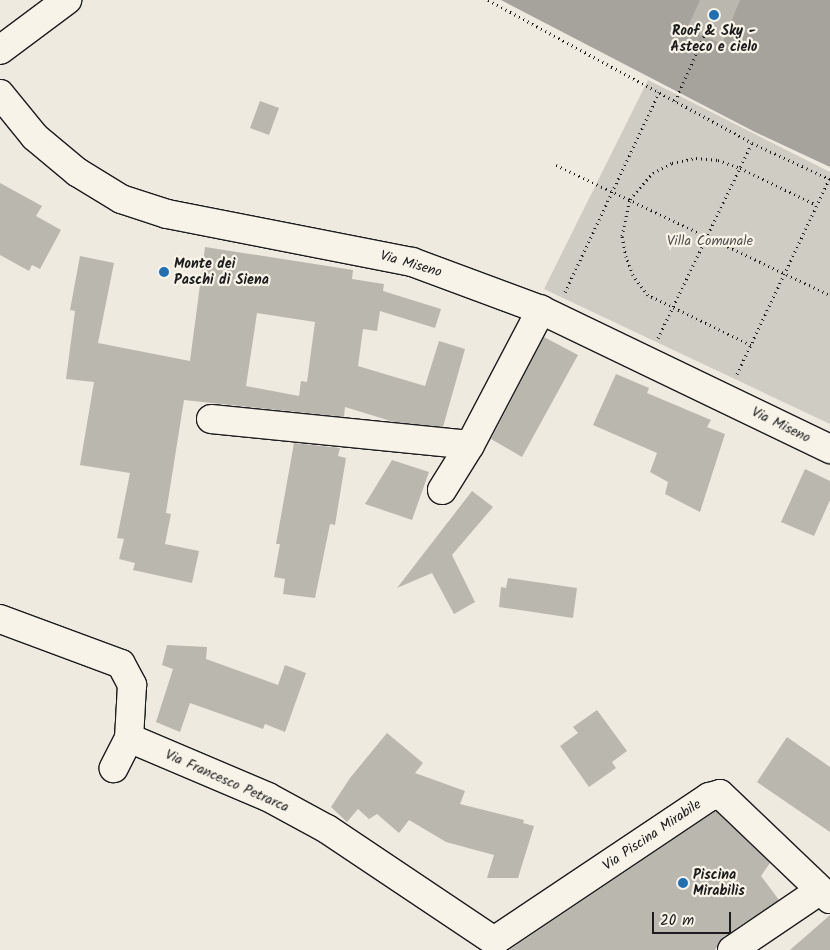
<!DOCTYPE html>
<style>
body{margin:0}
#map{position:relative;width:830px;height:950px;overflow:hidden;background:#eeeae0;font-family:Kalam,sans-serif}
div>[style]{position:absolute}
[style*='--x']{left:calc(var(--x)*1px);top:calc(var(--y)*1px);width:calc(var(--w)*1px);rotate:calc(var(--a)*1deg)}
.green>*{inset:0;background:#cfccc3}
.water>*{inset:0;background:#a6a39d}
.building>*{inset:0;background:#bab7af}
.path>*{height:3px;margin-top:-1.5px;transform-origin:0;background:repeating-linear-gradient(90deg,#1c1c1c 0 1px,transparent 0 5px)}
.roads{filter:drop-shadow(1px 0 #1c1c1c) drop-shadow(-1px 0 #1c1c1c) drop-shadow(0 1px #1c1c1c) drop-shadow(0 -1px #1c1c1c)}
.minor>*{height:28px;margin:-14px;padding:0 14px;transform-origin:14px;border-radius:14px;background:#f7f3e8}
.major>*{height:28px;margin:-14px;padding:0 14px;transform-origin:14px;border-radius:14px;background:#f7f3e8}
.dots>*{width:14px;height:14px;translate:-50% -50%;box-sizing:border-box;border:2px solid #f7f3e8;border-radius:50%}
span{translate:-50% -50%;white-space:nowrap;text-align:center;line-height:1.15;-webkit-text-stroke:4.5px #f7f3e8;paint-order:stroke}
.poi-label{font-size:14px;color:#1c1c1c;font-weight:700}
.left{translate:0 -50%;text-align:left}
.park-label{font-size:14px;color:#52514e}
.street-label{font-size:14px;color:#1c1c1c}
.scale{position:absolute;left:652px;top:912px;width:79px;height:22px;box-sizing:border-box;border:2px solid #1c1c1c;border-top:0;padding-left:6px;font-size:15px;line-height:18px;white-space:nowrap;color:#1c1c1c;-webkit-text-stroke:4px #f7f3e8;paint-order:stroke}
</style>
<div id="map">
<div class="green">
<div style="clip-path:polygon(648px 80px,830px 172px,830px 424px,544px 289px)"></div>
</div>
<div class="water">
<div style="clip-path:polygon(501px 0,830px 0,830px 167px,755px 132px)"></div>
</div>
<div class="building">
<div style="clip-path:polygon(700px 0,740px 0,722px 44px,687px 29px)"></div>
<div style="clip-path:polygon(260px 101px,279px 108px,269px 135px,250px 128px)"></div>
<div style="clip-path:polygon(0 183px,42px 206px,36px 216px,61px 230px,40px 269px,32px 265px,29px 271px,0 255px)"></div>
<div style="clip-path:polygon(evenodd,205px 247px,353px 270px,352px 279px,384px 284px,383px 291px,441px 309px,435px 328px,380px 311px,377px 331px,363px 329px,358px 366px,425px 386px,439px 341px,465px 349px,443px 427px,394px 422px,345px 407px,344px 417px,184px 400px,166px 513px,171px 514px,165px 544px,199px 551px,192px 583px,133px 570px,135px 563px,119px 559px,124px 539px,117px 538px,130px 473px,80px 465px,94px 382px,66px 379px,75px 311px,70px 310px,80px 256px,114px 263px,98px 343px,190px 361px,205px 247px,257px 313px,315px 322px,307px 382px,301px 381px,299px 396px,246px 386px,257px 313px)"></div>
<div style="clip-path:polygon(544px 337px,578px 355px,522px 457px,491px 439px)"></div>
<div style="clip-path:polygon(616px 374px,649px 388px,647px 393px,711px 420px,707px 427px,725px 434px,700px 512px,665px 494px,668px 482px,650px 472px,657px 453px,593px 425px)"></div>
<div style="clip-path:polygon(294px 443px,340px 448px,338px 456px,346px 458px,335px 525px,330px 524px,315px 598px,283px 594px,285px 579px,274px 577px,280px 544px,276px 544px)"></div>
<div style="clip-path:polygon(392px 460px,429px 472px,412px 520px,365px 504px)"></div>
<div style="clip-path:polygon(805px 469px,830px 481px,830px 500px,814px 536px,781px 522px)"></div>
<div style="clip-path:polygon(472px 491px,493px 507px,452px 555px,475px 602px,454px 614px,432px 573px,397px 588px)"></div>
<div style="clip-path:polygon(508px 578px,577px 588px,573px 618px,499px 607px,501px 587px,506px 588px)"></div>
<div style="clip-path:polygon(167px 645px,207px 647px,206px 659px,278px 685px,285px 665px,306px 673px,285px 732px,265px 724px,263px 729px,190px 703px,180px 732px,156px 722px,173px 669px,162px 665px)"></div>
<div style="clip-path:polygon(597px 710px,627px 751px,612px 762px,616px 768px,589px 787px,560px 746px,578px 733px,573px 727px)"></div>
<div style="clip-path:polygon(387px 733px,423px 763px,415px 773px,465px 791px,460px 804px,524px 820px,523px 823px,534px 826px,518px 878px,487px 878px,494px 855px,446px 842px,409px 820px,399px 833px,377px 814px,369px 819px,358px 809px,347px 822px,331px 807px,350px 778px)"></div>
<div style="clip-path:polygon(787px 737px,830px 767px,830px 832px,757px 782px)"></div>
<div style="clip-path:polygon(716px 811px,770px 863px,761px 876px,779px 900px,723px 937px,715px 950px,509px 950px)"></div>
<div style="clip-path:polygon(830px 915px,830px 950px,790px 950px)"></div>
</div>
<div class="path">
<div style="--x:488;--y:0;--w:300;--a:28.4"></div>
<div style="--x:752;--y:143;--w:86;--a:24.8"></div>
<div style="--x:675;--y:101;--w:71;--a:-66"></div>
<div style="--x:556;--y:165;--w:303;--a:25.4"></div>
<div style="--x:565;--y:292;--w:221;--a:-64.8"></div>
<div style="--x:658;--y:338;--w:216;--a:-64.3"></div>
<div style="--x:751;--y:345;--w:114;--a:-154.1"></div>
<div style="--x:648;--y:295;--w:25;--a:-127"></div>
<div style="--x:633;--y:275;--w:19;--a:-111"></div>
<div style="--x:626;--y:257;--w:21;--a:-101"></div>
<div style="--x:622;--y:236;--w:38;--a:-78"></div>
<div style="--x:630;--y:199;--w:35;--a:-49"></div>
<div style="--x:653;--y:173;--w:21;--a:-28"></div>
<div style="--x:672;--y:163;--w:25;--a:-12"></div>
<div style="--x:696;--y:158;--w:22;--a:5"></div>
<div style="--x:718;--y:160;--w:23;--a:20"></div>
<div style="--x:740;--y:168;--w:85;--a:25.7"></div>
<div style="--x:737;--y:374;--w:216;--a:-64.7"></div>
</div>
<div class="roads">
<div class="minor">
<div style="--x:0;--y:50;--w:84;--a:-36.7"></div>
<div style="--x:211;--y:419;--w:260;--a:5.7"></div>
<div style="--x:442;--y:490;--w:53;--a:-58.1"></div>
<div style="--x:470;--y:445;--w:153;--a:-62.3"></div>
<div style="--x:0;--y:619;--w:129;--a:20.4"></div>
<div style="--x:121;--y:664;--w:24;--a:62"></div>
<div style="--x:132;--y:685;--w:53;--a:93.2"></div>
<div style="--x:129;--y:738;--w:34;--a:117"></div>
<div style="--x:129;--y:738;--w:151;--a:23"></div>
<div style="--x:268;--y:797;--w:67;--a:28.5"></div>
<div style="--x:327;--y:829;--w:201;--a:33.8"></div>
<div style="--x:494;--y:941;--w:259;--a:-33.8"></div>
<div style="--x:709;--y:797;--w:11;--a:-15"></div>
<div style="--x:720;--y:794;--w:152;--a:43.7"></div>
<div style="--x:732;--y:950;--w:105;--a:-34.1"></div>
</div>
<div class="major">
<div style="--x:0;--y:94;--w:55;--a:50.9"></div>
<div style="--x:35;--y:137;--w:55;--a:39.8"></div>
<div style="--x:77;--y:172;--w:52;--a:31.5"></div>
<div style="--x:121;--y:199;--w:48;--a:18.1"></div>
<div style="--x:167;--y:214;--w:250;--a:11.1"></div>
<div style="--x:412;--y:262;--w:138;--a:20.4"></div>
<div style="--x:541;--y:310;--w:321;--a:25.7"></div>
</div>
</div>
<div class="dots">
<div style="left:714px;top:15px;background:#1f6fb2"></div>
<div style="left:164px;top:272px;background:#1f6fb2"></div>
<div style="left:683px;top:883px;background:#1f6fb2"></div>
</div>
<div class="poi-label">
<span style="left:714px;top:39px">Roof &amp; Sky -<br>Asteco e cielo</span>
<span class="left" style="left:174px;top:272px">Monte dei<br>Paschi di Siena</span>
<span class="left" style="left:693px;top:883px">Piscina<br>Mirabilis</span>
</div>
<div class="park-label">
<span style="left:710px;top:241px">Villa Comunale</span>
</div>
<div class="street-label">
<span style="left:411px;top:264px;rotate:16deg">Via Miseno</span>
<span style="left:781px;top:425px;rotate:26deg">Via Miseno</span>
<span style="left:227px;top:781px;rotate:24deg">Via Francesco Petrarca</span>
<span style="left:652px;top:835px;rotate:-34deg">Via Piscina Mirabile</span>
</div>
<div class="scale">20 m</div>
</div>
